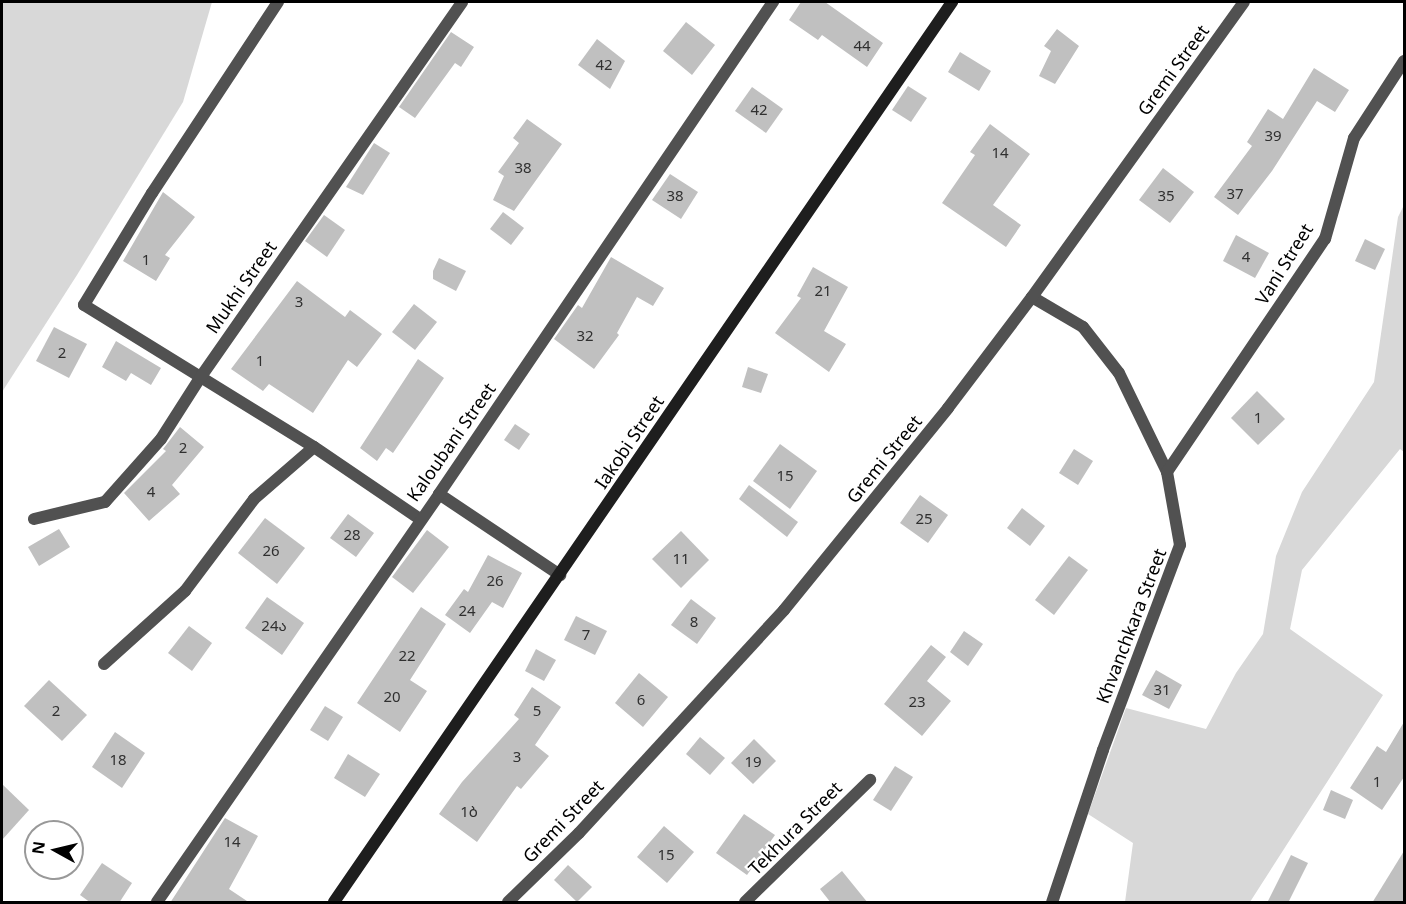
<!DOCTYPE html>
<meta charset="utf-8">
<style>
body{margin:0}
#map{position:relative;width:1406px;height:904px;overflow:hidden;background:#fff;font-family:"Noto Sans","Noto Sans Georgian",sans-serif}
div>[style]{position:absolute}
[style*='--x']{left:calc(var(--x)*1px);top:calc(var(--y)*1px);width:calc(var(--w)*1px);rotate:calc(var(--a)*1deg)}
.green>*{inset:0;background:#d8d8d8}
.building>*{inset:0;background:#c0c0c0}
.street>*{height:12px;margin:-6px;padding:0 6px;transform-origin:6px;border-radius:6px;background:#515151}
.secondary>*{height:12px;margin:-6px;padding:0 6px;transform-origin:6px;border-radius:6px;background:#1e1e1e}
span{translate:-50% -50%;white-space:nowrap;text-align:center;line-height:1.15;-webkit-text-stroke:4.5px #fff;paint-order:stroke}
.number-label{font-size:15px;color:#303030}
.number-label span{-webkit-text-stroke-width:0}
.street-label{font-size:18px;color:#000}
.frame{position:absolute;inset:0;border:3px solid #000;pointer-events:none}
.north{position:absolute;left:24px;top:820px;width:60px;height:60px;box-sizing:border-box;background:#fff;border:2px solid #999;border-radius:50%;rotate:278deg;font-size:16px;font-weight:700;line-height:24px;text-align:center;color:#000}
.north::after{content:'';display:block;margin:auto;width:21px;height:27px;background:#000;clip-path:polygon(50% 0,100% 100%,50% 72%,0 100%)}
</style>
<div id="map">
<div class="green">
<div style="clip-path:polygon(2px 2px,212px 2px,183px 102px,77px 275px,2px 392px)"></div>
<div style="clip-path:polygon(1404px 205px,1404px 452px,1400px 449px,1302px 570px,1290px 629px,1383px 695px,1250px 902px,1125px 902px,1133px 843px,1088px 814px,1126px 708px,1206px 729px,1236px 673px,1263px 634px,1276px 556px,1302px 492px,1374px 382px,1398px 217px)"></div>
</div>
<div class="building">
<div style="clip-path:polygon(801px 2px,825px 2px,883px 43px,867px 67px,822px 35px,818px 40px,789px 20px)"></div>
<div style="clip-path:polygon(686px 22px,715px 45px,692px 75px,663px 51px)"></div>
<div style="clip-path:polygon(1057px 29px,1079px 46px,1055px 84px,1039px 76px,1051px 51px,1044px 46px)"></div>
<div style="clip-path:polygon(451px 32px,474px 47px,461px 67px,455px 63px,415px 118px,399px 107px)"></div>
<div style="clip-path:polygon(597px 39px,625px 61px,610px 89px,578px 65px)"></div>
<div style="clip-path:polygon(960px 52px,991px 71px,979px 91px,948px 72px)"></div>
<div style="clip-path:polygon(1314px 68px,1349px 90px,1335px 112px,1317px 101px,1272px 171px,1238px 215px,1214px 197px,1252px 146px,1247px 142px,1268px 109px,1283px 119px)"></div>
<div style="clip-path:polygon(908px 86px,927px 98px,911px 122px,892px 110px)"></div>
<div style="clip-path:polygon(752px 87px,783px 109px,766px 133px,735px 111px)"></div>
<div style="clip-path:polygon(527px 119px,562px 144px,514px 211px,493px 200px,504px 176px,498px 172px,519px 143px,513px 138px)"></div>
<div style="clip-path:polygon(990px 124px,1030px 154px,993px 205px,1021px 225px,1006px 247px,942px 203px,975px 155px,970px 152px)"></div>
<div style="clip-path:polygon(374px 143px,390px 153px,363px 195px,346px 187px)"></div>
<div style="clip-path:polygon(1163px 168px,1194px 192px,1170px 223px,1139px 200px)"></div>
<div style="clip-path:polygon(670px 174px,698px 192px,681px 219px,652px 200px)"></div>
<div style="clip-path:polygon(163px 192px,195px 217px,165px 255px,170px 258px,156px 281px,123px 261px)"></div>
<div style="clip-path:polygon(503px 212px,524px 228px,511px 245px,490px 229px)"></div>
<div style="clip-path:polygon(324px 215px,345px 230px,327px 257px,305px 241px)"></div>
<div style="clip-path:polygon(1236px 235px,1269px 253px,1255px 278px,1223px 261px)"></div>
<div style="clip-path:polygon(1365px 239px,1385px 249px,1375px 270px,1355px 261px)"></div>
<div style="clip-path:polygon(611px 257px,664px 288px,653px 306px,637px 297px,617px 333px,619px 335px,594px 369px,554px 339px,578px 305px,582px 308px)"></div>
<div style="clip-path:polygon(439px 258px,466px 271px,456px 291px,433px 279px,433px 271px)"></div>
<div style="clip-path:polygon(813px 267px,848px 287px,824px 331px,846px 344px,829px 372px,775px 333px,801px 298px,797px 296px)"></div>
<div style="clip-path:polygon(297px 281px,345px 317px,350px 310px,382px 334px,357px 367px,348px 360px,313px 413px,269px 384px,263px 391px,231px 369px)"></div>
<div style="clip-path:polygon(414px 304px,437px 322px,415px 350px,392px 332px)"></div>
<div style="clip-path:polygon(54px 327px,87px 344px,69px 378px,36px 361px)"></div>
<div style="clip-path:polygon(116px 341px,161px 368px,151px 385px,131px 373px,126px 381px,102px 367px)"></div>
<div style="clip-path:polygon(418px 359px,444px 378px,393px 453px,386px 448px,377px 461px,360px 448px)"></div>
<div style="clip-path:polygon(748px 367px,768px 374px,761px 393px,742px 387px)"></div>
<div style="clip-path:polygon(1257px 391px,1285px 419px,1258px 445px,1231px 418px)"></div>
<div style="clip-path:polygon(515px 424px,530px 434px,519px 450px,504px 440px)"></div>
<div style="clip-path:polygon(180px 427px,204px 447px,172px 485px,180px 494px,149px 521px,124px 493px,166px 451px,163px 449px)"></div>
<div style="clip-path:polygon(780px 444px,817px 471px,790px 509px,753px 481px)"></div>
<div style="clip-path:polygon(1074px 449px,1093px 461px,1078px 485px,1059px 473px)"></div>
<div style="clip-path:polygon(749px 485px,798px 522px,787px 537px,739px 499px)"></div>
<div style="clip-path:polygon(920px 495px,948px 515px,928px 543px,900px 523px)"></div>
<div style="clip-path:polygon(1022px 508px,1045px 526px,1030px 546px,1007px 528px)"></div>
<div style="clip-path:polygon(348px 514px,374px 533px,356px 557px,330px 538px)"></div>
<div style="clip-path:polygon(265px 518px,305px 548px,277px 584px,238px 553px)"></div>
<div style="clip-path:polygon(59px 529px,70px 547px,39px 566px,28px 547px)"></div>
<div style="clip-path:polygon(427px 530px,449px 547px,413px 593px,392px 577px)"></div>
<div style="clip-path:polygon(681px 531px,709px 560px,681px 588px,652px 559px)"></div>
<div style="clip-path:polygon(488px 555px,522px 573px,503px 608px,492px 602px,470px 633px,445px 615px,464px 589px,468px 592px)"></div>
<div style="clip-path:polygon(1069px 556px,1088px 570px,1054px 615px,1035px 600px)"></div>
<div style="clip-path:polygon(267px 597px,304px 623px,282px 655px,245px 628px)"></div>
<div style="clip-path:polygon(691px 599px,716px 618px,697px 644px,671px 625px)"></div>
<div style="clip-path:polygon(421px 607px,446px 624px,410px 680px,427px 691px,400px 732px,357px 703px)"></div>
<div style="clip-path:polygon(576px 616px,607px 631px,595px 655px,564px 640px)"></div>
<div style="clip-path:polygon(189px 626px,212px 643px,192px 671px,168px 653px)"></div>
<div style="clip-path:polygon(964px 631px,983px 644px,968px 666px,950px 652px)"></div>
<div style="clip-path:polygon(931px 645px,946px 657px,927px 681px,951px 701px,922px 736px,884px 704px)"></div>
<div style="clip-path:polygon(536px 649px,556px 660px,544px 681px,525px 671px)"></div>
<div style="clip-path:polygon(1156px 670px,1182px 685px,1169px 709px,1142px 695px)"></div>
<div style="clip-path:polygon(639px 673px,668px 697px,643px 727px,615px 703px)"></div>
<div style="clip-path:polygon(49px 680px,87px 715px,62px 741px,24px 706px)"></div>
<div style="clip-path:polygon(532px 687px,561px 707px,535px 745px,549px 756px,521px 789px,517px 786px,477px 842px,439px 814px,462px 782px,519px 719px,514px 715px)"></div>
<div style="clip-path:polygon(325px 706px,343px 717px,328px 741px,310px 730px)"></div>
<div style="clip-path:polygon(1404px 722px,1404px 777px,1382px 810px,1350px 788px,1377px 746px,1386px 752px)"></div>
<div style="clip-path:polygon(115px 732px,145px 753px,122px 788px,92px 767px)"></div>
<div style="clip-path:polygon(700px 737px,725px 758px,710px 775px,686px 754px)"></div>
<div style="clip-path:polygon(754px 739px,776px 761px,753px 784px,731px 763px)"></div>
<div style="clip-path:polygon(348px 754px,380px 774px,365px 797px,334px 778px)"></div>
<div style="clip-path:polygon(895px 766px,913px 777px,891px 811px,873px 800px)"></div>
<div style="clip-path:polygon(2px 784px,29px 810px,2px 840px)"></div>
<div style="clip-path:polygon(1331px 790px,1353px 800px,1345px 819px,1323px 810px)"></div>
<div style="clip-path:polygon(744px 814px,775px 835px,747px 875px,716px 853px)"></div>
<div style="clip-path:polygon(225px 818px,258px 836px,229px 889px,250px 903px,170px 903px)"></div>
<div style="clip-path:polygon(664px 826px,694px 852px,667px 883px,637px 857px)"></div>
<div style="clip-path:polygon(1404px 851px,1404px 903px,1372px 903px)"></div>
<div style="clip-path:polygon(1291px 855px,1308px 863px,1288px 903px,1267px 903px)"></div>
<div style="clip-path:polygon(102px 863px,132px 883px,119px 903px,91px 903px,80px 895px)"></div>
<div style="clip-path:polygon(568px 865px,592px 887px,577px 902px,554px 880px)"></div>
<div style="clip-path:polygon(842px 871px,868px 903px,831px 903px,820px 889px)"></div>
</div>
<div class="street">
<div style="--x:278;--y:2;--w:229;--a:123.4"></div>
<div style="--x:152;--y:193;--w:131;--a:121.3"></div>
<div style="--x:84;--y:305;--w:270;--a:31.7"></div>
<div style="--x:314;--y:447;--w:128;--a:34.2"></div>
<div style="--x:1032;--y:297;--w:59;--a:30.5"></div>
<div style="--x:1083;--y:327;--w:58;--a:52"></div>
<div style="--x:1119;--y:373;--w:110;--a:64.1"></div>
<div style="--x:1167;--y:472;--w:74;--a:79.9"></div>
<div style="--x:1180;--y:545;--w:219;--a:110.6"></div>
<div style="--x:1103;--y:750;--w:160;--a:108.5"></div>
<div style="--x:1167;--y:472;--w:282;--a:-55.9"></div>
<div style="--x:1325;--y:239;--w:105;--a:-74"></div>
<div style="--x:1354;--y:138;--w:92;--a:-57"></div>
<div style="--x:439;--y:494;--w:146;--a:33.8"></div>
<div style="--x:34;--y:519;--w:73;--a:-13.5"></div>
<div style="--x:105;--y:502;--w:84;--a:-48.4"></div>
<div style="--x:161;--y:439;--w:72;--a:-57.4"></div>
<div style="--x:200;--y:378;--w:458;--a:-55.1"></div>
<div style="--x:104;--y:664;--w:109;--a:-42"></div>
<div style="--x:185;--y:591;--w:115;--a:-53.1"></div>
<div style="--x:254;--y:499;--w:79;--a:-40.9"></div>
<div style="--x:157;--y:902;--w:496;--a:-55.3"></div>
<div style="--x:439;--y:494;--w:595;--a:-55.83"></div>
<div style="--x:508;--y:902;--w:99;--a:-44.2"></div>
<div style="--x:579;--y:833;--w:303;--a:-47.4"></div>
<div style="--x:784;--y:610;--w:260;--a:-50.9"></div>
<div style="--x:948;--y:408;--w:139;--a:-52.9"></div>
<div style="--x:1032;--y:297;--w:363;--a:-54.3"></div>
<div style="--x:745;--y:902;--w:175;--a:-44.3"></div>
</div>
<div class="secondary">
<div style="--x:334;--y:902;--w:1092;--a:-55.52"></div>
</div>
<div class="number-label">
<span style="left:862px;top:46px">44</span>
<span style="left:604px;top:65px">42</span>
<span style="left:759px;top:110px">42</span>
<span style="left:1273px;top:136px">39</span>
<span style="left:1000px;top:153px">14</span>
<span style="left:523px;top:168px">38</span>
<span style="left:1235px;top:194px">37</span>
<span style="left:675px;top:196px">38</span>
<span style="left:1166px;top:196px">35</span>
<span style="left:1246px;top:257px">4</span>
<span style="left:146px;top:260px">1</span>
<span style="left:823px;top:291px">21</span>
<span style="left:299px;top:302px">3</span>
<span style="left:585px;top:336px">32</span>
<span style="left:62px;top:353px">2</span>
<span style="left:260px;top:361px">1</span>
<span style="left:1258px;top:418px">1</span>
<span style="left:183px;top:448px">2</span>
<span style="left:785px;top:476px">15</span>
<span style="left:151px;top:492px">4</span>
<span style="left:924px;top:519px">25</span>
<span style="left:352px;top:535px">28</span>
<span style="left:271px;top:551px">26</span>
<span style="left:681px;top:559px">11</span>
<span style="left:495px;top:581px">26</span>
<span style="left:467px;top:611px">24</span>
<span style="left:694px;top:622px">8</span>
<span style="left:274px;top:626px">24ა</span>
<span style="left:586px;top:635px">7</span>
<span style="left:407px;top:656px">22</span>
<span style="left:1162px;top:690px">31</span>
<span style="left:392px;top:697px">20</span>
<span style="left:641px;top:700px">6</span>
<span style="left:917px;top:702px">23</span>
<span style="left:56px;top:711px">2</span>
<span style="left:537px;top:711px">5</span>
<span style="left:517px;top:757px">3</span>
<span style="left:118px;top:760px">18</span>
<span style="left:753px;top:762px">19</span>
<span style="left:1377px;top:782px">1</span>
<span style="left:469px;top:812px">1ბ</span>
<span style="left:232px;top:842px">14</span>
<span style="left:666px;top:855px">15</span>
</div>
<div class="street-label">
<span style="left:1173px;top:70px;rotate:-54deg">Gremi Street</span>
<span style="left:1284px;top:264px;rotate:-58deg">Vani Street</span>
<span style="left:241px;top:287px;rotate:-55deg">Mukhi Street</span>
<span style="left:451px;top:442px;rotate:-55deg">Kaloubani Street</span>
<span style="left:629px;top:442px;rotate:-56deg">Iakobi Street</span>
<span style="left:884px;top:459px;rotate:-51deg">Gremi Street</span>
<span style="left:1131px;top:626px;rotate:-69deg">Khvanchkara Street</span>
<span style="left:563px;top:821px;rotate:-46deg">Gremi Street</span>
<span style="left:795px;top:828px;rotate:-45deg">Tekhura Street</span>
</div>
<div class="frame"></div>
<div class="north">N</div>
</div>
